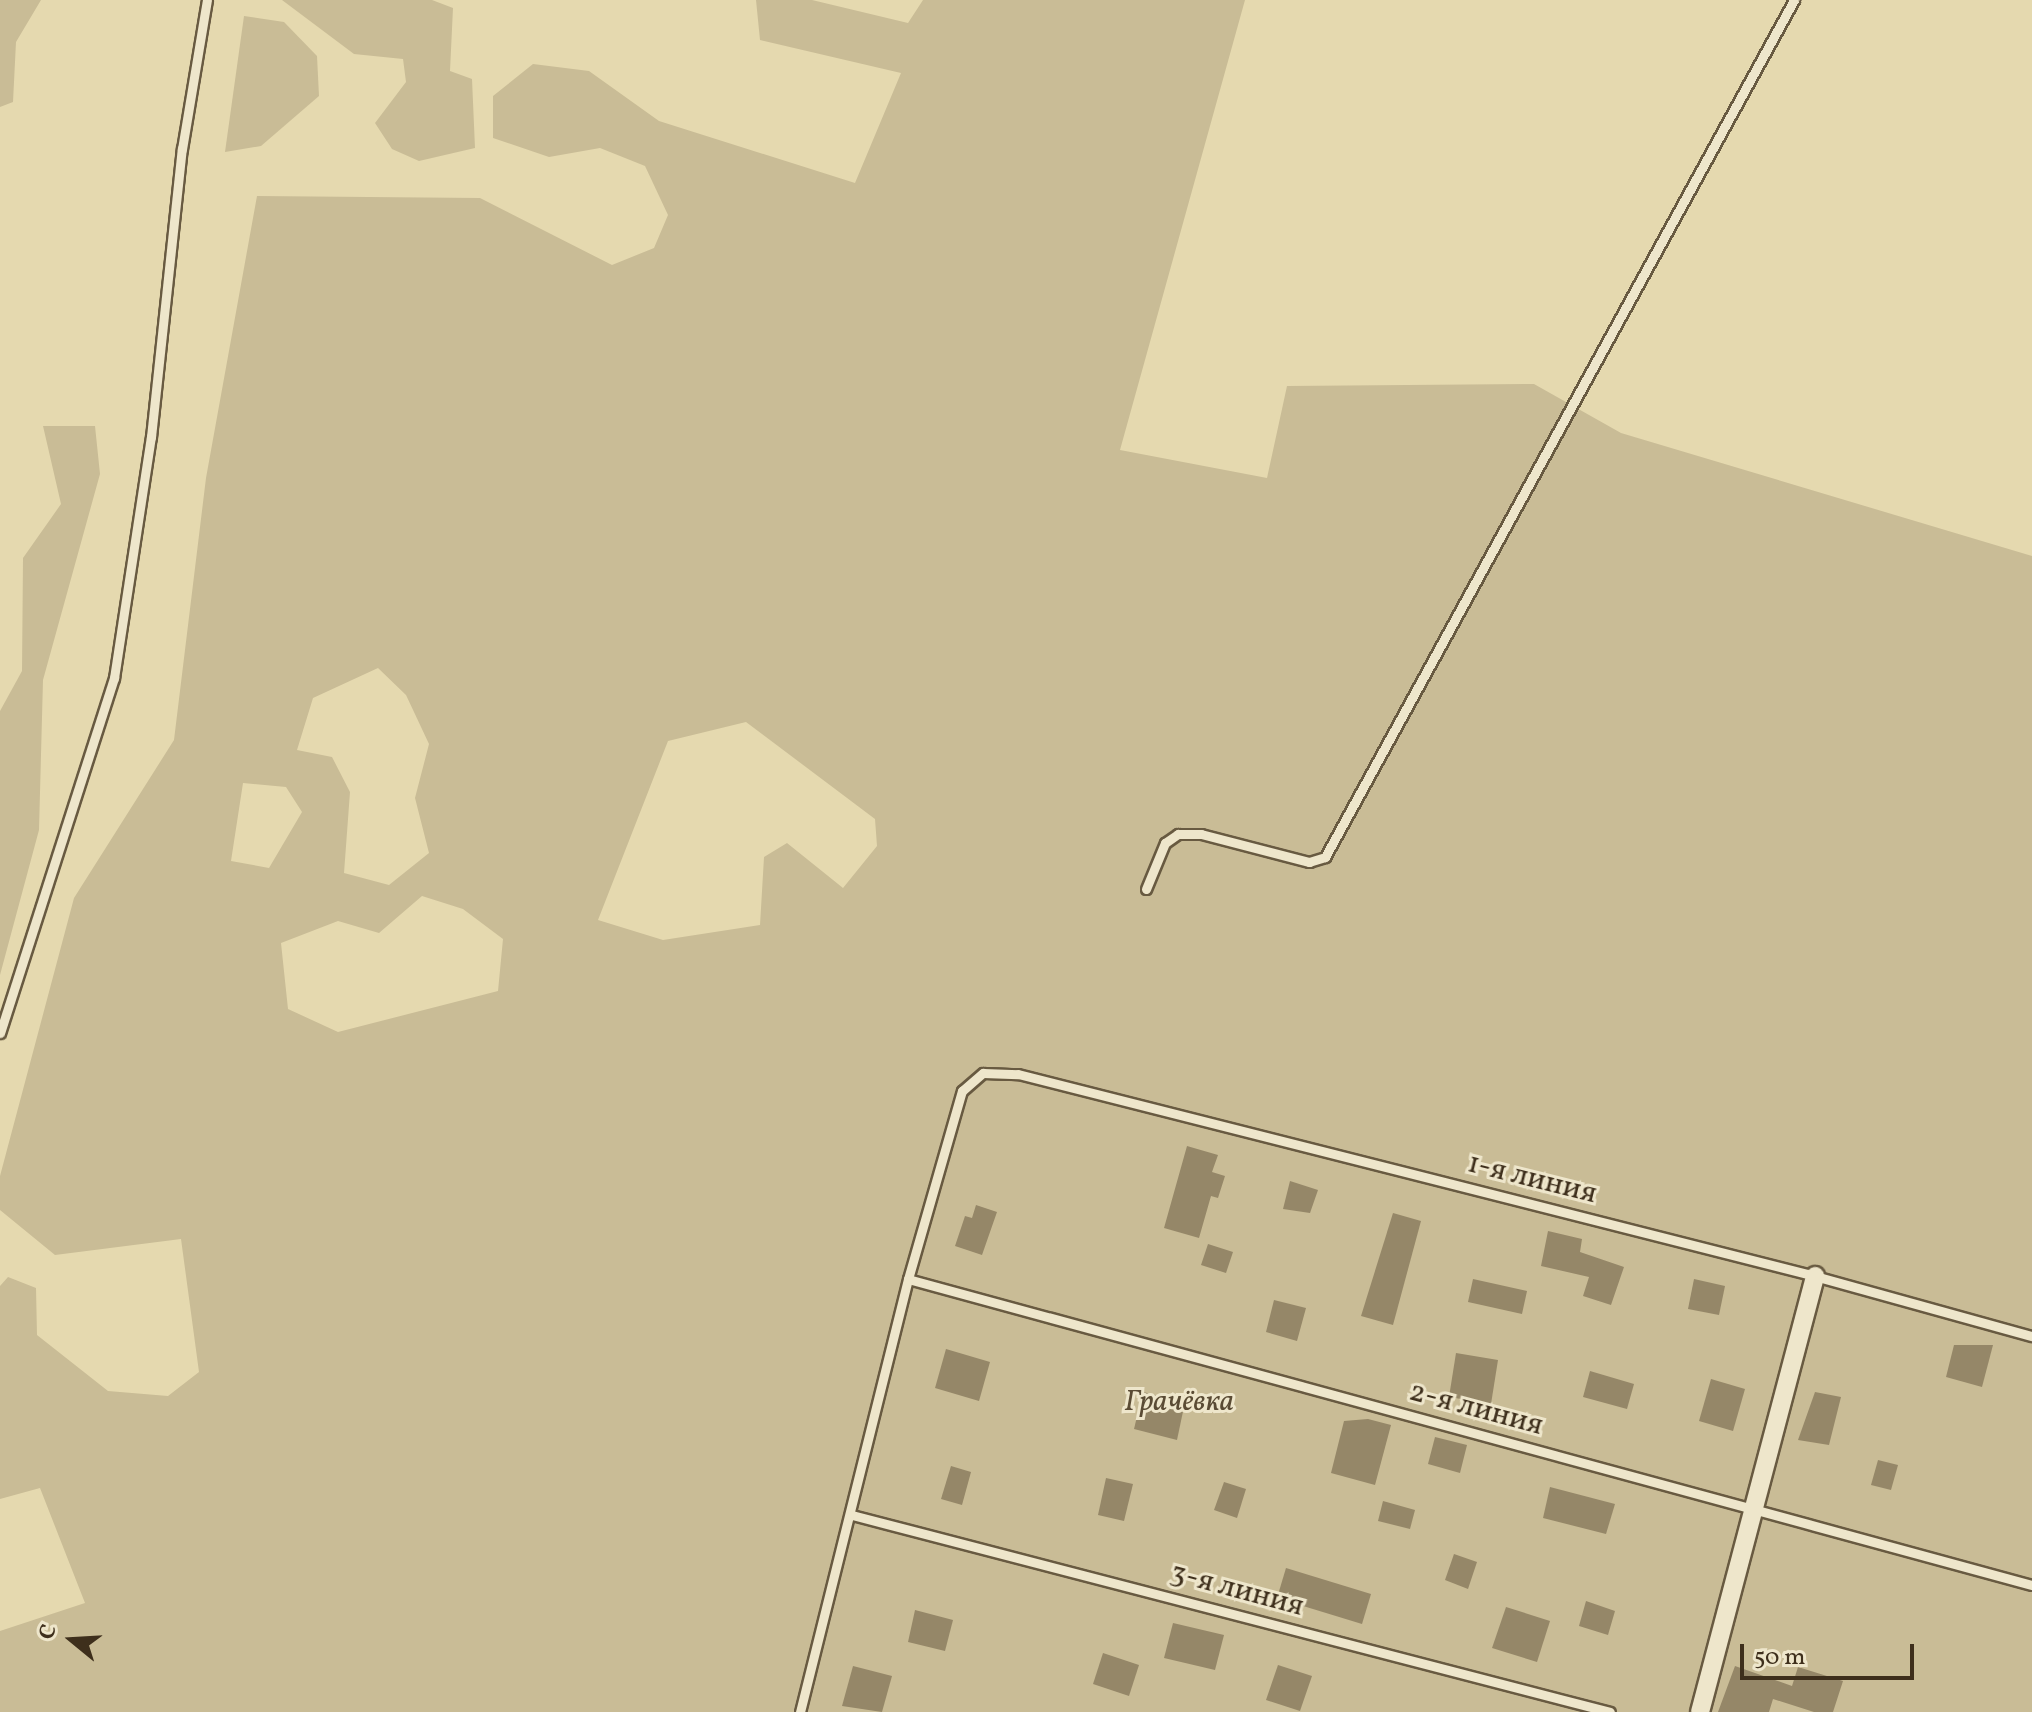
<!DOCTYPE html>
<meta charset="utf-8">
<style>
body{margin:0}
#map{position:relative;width:2032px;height:1712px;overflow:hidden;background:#e5d9af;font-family:Vollkorn,serif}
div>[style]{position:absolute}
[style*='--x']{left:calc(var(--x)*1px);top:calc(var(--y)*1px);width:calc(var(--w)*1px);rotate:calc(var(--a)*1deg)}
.green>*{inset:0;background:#c9bc96}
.building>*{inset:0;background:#958768}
.roads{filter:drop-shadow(2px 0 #685a41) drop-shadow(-2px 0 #685a41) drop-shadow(0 2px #685a41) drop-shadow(0 -2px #685a41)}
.service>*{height:9px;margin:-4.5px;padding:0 4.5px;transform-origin:4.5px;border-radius:4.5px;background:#eee6cb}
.minor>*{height:18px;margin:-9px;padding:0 9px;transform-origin:9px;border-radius:9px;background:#eee6cb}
span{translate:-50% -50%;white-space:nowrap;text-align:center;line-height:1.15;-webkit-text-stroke:6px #eee6cb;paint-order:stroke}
.street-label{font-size:30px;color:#3e2f1c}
.park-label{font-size:30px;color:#5a4b34;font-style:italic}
.north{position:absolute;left:32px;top:1600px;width:80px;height:80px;-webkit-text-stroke:6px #eee6cb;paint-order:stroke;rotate:288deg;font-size:22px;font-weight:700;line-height:32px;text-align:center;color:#3e2f1c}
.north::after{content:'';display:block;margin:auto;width:28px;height:36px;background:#3e2f1c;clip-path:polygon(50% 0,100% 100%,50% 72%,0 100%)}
.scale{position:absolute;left:1740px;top:1644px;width:174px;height:36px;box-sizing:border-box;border:4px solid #3e2f1c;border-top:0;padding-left:10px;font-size:24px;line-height:28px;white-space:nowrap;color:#3e2f1c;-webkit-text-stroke:6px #eee6cb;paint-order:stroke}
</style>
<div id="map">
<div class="green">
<div style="clip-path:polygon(0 0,41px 0,16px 42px,13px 102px,0 107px)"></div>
<div style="clip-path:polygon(282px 0,432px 0,453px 8px,450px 71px,472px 79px,475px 148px,419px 161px,392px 149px,375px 123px,406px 82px,403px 59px,354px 54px)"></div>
<div style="clip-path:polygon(evenodd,756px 0,812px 0,908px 23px,923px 0,1245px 0,1120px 450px,1267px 478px,1287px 386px,1534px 384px,1621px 433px,2032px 556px,2032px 1712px,0 1712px,0 1631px,85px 1603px,40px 1488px,0 1499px,0 1286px,8px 1277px,36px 1288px,37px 1335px,108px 1391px,168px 1396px,199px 1372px,181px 1239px,55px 1255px,0 1210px,0 1176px,74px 898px,174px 740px,206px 478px,257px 196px,480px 198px,612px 265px,654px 248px,668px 215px,645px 166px,600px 148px,549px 157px,493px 138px,493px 96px,533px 64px,589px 71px,659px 121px,855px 183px,901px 73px,760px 40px,756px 0,378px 668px,406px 695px,429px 744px,415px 798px,429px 853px,389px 885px,344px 873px,350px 792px,332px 757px,297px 750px,313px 698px,378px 668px,756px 0,746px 722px,875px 819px,877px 846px,843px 888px,787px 843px,764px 857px,760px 925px,663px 940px,598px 920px,668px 741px,746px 722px,756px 0,243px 783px,286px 787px,302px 812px,269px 868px,231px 861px,243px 783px,756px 0,422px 896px,463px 909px,503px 939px,498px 991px,338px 1032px,288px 1009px,281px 943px,338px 921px,379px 933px,422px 896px)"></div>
<div style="clip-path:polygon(244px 16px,284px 22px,317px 56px,319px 96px,261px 146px,225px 152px)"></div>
<div style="clip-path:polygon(43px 426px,95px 426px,100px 474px,43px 680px,39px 830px,0 975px,0 711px,22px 671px,23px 558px,61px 504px)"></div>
</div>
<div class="building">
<div style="clip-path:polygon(1187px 1146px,1218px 1155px,1212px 1172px,1225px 1176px,1218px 1198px,1211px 1196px,1199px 1238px,1164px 1228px)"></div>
<div style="clip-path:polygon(1290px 1181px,1318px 1190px,1310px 1213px,1283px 1209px)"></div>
<div style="clip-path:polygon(976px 1205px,997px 1212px,982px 1255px,955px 1246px,965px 1216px,972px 1218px)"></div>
<div style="clip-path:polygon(1393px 1213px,1421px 1221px,1393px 1325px,1361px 1316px)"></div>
<div style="clip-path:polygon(1548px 1231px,1582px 1239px,1580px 1252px,1624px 1267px,1611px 1305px,1583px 1296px,1589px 1277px,1541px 1266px)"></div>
<div style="clip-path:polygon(1208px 1244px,1233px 1252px,1226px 1273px,1201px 1265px)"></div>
<div style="clip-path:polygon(1473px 1279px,1527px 1291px,1522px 1314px,1468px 1302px)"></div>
<div style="clip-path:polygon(1694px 1279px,1725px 1286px,1719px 1315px,1688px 1309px)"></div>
<div style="clip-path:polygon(1274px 1300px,1306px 1308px,1297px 1341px,1266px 1332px)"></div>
<div style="clip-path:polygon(1954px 1345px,1993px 1345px,1982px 1387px,1946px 1377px)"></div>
<div style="clip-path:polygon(946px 1349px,990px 1362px,979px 1401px,935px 1388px)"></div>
<div style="clip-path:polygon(1456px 1353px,1498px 1360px,1491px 1404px,1449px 1397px)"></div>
<div style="clip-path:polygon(1590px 1371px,1634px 1384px,1627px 1409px,1583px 1397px)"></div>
<div style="clip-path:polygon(1711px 1379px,1745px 1389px,1733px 1431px,1699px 1421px)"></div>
<div style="clip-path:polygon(1143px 1392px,1185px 1402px,1177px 1440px,1134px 1429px)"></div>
<div style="clip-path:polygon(1815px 1392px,1841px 1397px,1829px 1445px,1798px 1440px)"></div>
<div style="clip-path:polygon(1368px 1419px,1391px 1425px,1375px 1485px,1331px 1473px,1344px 1421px)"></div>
<div style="clip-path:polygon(1435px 1437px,1467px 1445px,1460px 1473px,1428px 1464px)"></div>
<div style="clip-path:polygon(1878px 1460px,1898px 1465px,1891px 1490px,1871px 1485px)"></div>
<div style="clip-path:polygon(951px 1466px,971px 1472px,962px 1505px,941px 1499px)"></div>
<div style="clip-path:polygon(1106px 1478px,1133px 1484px,1124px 1521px,1098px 1515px)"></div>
<div style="clip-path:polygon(1224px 1482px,1246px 1489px,1237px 1518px,1214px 1510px)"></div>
<div style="clip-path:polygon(1550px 1487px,1615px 1504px,1606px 1534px,1543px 1518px)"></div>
<div style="clip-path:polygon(1383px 1501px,1415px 1510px,1410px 1529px,1378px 1521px)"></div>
<div style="clip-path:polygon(1454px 1554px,1477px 1562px,1468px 1589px,1445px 1580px)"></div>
<div style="clip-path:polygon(1286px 1568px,1371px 1594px,1362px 1624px,1277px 1598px)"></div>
<div style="clip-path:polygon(1586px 1601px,1615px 1611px,1608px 1635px,1579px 1626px)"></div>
<div style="clip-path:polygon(1506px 1607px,1550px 1621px,1537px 1662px,1492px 1648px)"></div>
<div style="clip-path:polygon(915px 1610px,953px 1620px,945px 1651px,908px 1642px)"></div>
<div style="clip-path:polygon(1173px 1623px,1224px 1635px,1215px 1670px,1164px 1658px)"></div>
<div style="clip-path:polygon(1103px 1653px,1139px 1665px,1129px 1696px,1093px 1684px)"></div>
<div style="clip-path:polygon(1278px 1665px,1312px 1676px,1300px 1711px,1266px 1700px)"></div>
<div style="clip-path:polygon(853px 1666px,892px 1676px,882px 1712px,842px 1706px)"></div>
<div style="clip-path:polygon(1735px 1666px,1792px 1686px,1798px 1667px,1843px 1681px,1833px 1712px,1814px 1712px,1773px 1699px,1769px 1712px,1718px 1712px)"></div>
</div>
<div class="roads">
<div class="service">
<div style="--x:1146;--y:889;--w:50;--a:-67.6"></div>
<div style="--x:1165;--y:843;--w:16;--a:-35"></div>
<div style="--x:1178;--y:834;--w:23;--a:0"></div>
<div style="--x:1201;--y:834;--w:112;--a:14.5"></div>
<div style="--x:1309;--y:862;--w:17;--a:-17"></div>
<div style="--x:1325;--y:857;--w:977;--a:-61.31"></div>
<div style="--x:0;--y:1033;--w:373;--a:-72.2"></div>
<div style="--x:114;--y:678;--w:244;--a:-81.3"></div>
<div style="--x:151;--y:437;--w:290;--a:-83.9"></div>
<div style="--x:182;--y:149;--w:151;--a:-80.5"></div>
<div style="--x:908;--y:1279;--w:1165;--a:15.23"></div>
<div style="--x:852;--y:1515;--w:783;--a:14.57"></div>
<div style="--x:800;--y:1712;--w:446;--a:-76"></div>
<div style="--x:908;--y:1279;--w:196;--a:-74"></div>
<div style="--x:962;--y:1091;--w:28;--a:-41"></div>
<div style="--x:983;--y:1073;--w:35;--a:2"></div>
<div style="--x:1018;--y:1074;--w:822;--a:14.22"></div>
<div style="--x:1815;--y:1276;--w:225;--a:15.5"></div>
</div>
<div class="minor">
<div style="--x:1700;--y:1712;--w:451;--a:-75.2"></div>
</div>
</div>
<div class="street-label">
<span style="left:1532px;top:1179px;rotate:14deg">1-я линия</span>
<span style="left:1476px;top:1409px;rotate:15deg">2-я линия</span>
<span style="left:1237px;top:1590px;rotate:15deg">3-я линия</span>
</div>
<div class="park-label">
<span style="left:1179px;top:1402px">Грачёвка</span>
</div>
<div class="north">С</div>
<div class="scale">50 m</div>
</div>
